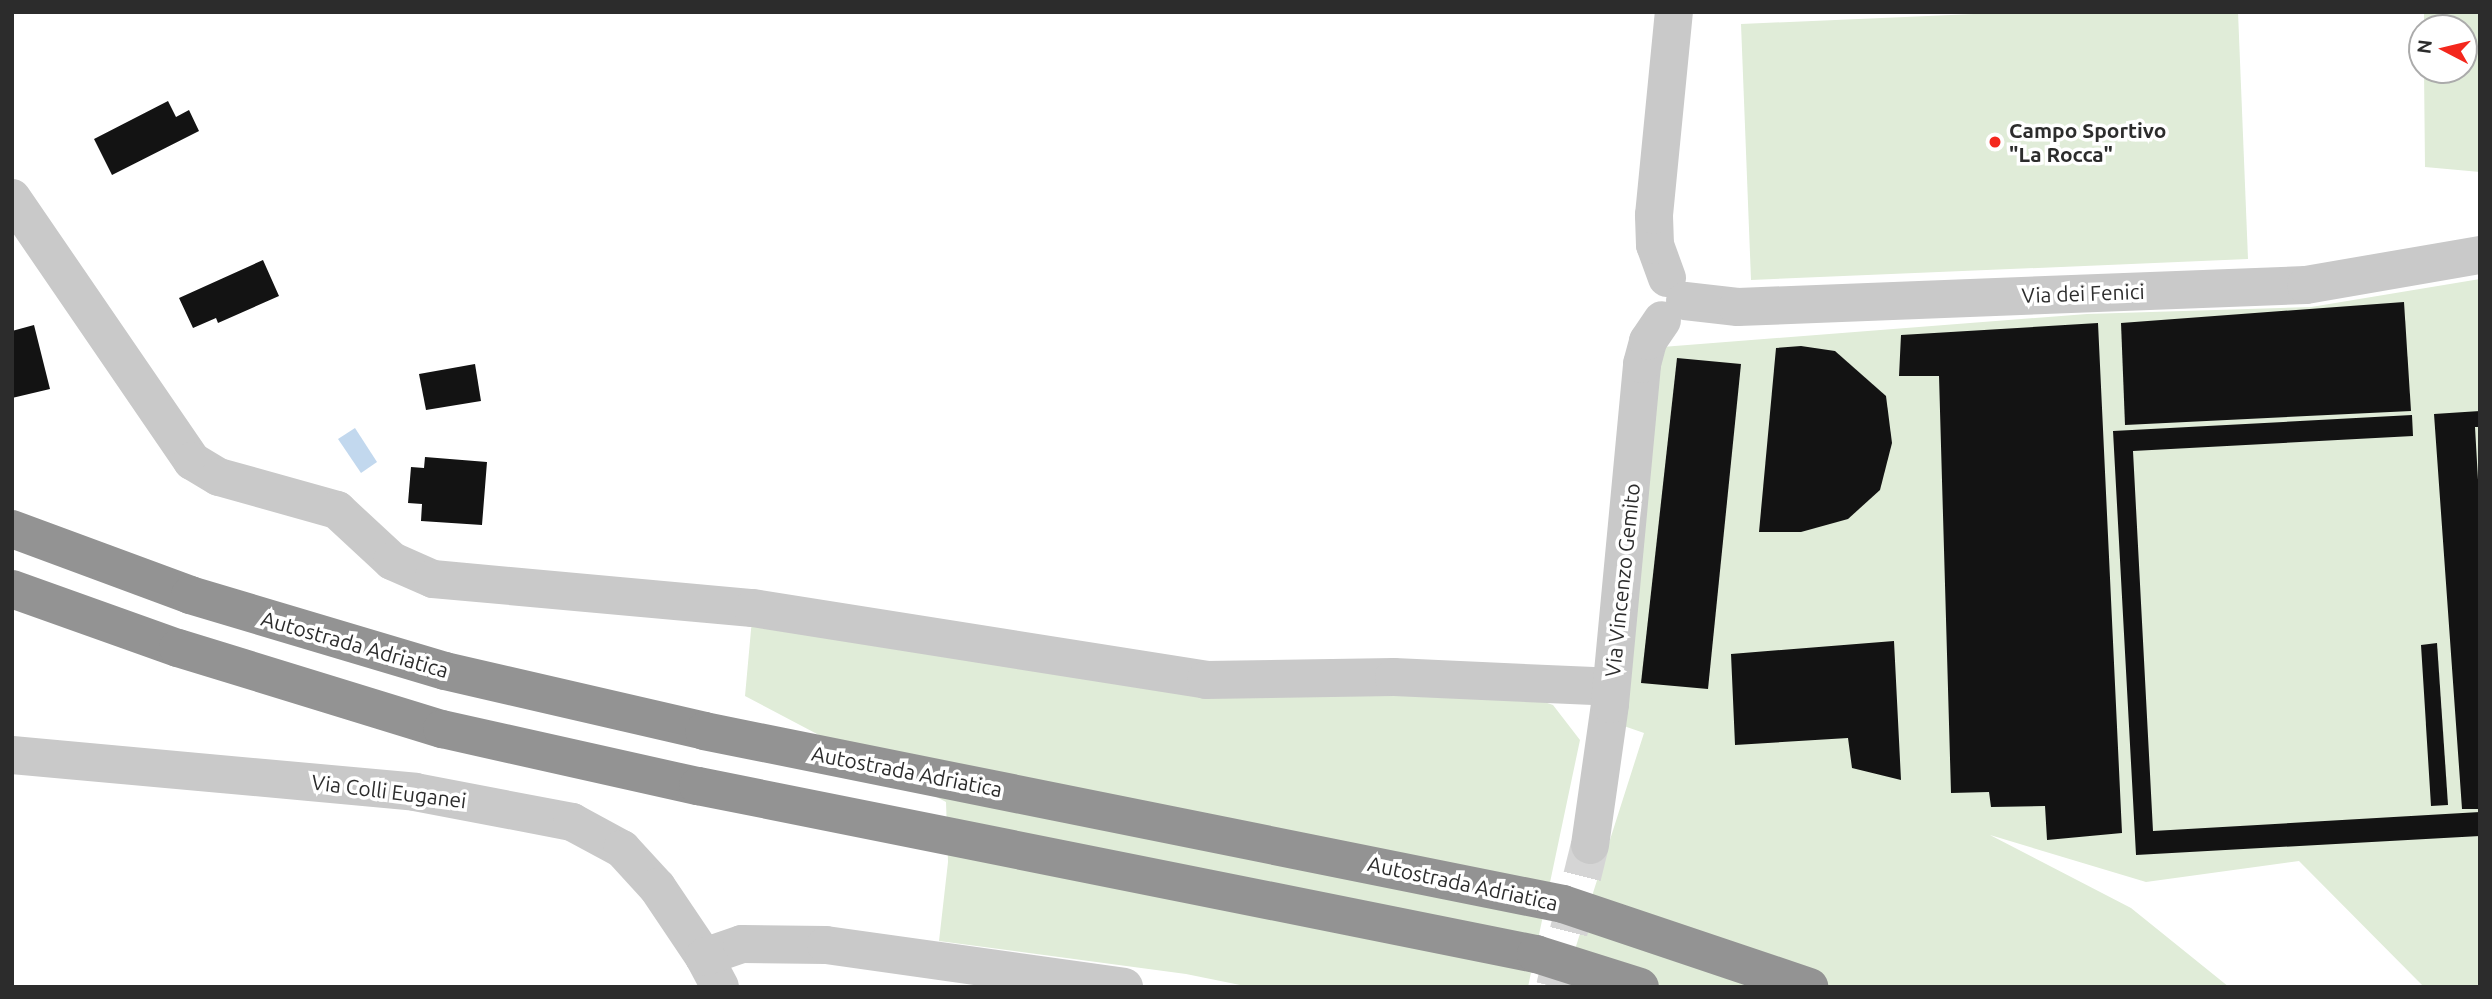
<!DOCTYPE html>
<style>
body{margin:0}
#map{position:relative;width:2492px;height:999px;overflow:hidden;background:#fff;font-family:Ubuntu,sans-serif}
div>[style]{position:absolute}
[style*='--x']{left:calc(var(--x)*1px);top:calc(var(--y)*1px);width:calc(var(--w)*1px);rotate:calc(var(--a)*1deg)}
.green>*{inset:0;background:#e0ecd8}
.water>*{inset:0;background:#c2d8ee}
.building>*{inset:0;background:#131313}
.minor-tunnel>*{height:38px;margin-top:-19px;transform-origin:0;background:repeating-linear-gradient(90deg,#d5d5d5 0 38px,transparent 0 57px)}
.minor>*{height:38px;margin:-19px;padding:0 19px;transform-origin:19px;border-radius:19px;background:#c9c9c9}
.highway>*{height:38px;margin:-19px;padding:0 19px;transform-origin:19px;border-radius:19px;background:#939393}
.dots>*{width:19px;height:19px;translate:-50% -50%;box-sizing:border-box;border:4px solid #fff;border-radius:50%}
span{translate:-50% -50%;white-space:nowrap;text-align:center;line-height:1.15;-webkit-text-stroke:7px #fff;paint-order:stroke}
.poi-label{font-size:21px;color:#2c2c2c;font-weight:700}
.left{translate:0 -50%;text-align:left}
.street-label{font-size:21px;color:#2c2c2c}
.frame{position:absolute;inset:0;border:14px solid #2c2c2c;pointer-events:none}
.north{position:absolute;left:2408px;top:14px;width:70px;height:70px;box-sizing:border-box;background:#fff;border:2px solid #ababab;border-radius:50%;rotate:277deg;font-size:19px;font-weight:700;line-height:28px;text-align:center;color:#2c2c2c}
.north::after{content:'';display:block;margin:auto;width:24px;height:32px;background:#f4271d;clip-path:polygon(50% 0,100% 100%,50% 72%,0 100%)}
</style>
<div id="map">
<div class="green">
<div style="clip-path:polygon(2020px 12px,2238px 12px,2248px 259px,1751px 280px,1741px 24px)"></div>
<div style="clip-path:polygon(2424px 12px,2480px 12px,2480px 172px,2425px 167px,2424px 70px,2464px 70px,2464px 28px,2424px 28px)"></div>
<div style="clip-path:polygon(2480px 279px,2480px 987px,2424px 987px,2299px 861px,2146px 882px,1990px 835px,2131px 908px,2229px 987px,1563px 987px,1644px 733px,1621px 725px,1662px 347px,2087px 314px,2311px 307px)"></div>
<div style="clip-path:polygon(753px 608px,1057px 659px,1477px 679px,1553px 705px,1580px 740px,1528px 987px,1250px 987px,1186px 974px,939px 941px,948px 862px,946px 802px,745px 696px)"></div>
</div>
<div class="water">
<div style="clip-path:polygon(355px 428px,377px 462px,361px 473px,338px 439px)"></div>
</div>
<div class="building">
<div style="clip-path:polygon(168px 101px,176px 117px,189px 110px,199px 131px,112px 175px,94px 139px)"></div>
<div style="clip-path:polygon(263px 260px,279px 296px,218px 323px,216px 318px,193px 328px,179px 298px)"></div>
<div style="clip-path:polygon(2404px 302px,2411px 411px,2125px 425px,2121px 323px)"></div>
<div style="clip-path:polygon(2098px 323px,2122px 833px,2047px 840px,2045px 806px,1991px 807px,1989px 792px,1951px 793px,1939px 376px,1899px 376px,1901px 335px)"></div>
<div style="clip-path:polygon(34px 325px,50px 389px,12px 398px,12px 331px)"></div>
<div style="clip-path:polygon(1801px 346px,1835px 351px,1886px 396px,1892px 443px,1880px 490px,1848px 519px,1801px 532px,1759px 532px,1776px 348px)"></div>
<div style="clip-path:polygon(1677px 358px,1741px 364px,1708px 689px,1641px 683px)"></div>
<div style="clip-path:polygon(475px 364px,481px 401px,426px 410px,419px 374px)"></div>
<div style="clip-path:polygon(2480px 411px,2480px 427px,2475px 427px,2480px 515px,2480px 809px,2462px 809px,2434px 414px)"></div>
<div style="clip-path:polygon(2412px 415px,2413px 436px,2133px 451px,2153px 831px,2480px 812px,2480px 836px,2136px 855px,2113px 431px)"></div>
<div style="clip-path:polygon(425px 457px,487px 462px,482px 525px,421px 521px,422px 504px,408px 503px,411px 467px,424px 468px)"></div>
<div style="clip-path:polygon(1894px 641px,1901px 780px,1852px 768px,1848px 738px,1735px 745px,1731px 654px)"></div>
<div style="clip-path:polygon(2437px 643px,2448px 805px,2431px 806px,2421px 645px)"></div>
</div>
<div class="minor-tunnel">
<div style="--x:1555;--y:987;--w:146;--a:-76.2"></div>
</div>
<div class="minor">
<div style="--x:12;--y:198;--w:319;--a:55.6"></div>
<div style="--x:192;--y:461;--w:31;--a:31"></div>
<div style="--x:219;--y:477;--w:123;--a:15.6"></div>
<div style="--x:337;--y:510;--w:75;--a:42.8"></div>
<div style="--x:392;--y:561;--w:45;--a:23.7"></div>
<div style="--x:433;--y:579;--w:321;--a:5.2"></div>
<div style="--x:753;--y:608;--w:459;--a:9"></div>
<div style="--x:1206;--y:680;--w:188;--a:-0.9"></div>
<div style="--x:1394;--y:677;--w:217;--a:2.6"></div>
<div style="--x:1667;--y:278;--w:35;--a:-110"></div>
<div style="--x:1655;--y:245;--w:30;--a:-92"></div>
<div style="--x:1654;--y:215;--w:204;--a:-84.4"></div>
<div style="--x:1685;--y:301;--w:53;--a:6.5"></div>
<div style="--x:1738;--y:307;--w:568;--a:-2.22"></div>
<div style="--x:2306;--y:285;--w:177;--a:-9.8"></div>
<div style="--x:12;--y:755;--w:405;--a:5.2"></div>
<div style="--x:415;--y:792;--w:160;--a:10.8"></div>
<div style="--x:572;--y:822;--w:57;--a:28.4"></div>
<div style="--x:622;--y:849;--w:52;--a:47.4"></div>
<div style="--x:657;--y:887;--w:84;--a:56.1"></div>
<div style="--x:1590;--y:845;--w:142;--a:-81.9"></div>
<div style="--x:1610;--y:704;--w:342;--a:-84.6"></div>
<div style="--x:1642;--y:364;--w:24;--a:-75"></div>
<div style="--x:1648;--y:341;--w:25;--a:-56"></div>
<div style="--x:720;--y:987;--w:34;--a:-118"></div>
<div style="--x:704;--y:957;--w:40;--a:-18.9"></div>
<div style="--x:742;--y:944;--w:84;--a:0.7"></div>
<div style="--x:826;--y:945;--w:301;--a:8"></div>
</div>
<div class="highway">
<div style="--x:12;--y:529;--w:190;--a:20.3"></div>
<div style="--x:190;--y:595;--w:266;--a:16.6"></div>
<div style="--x:445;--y:671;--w:266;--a:13"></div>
<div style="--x:704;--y:731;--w:876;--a:11.39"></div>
<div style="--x:1563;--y:904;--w:260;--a:18.6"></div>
<div style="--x:12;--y:589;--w:176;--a:19.6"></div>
<div style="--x:178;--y:648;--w:276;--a:17.1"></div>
<div style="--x:442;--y:729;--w:262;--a:12.6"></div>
<div style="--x:698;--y:786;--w:855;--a:11.34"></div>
<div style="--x:1536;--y:954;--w:109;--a:17.6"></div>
</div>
<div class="dots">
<div style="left:1995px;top:142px;background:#f4271d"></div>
</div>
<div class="poi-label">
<span class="left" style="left:2009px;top:142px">Campo Sportivo<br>"La Rocca"</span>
</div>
<div class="street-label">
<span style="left:2083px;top:293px;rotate:-2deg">Via dei Fenici</span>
<span style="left:1622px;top:580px;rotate:-84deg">Via Vincenzo Gemito</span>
<span style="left:355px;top:644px;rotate:16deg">Autostrada Adriatica</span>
<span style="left:907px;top:771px;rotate:11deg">Autostrada Adriatica</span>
<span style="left:389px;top:791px;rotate:7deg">Via Colli Euganei</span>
<span style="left:1463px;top:883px;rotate:12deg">Autostrada Adriatica</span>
</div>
<div class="frame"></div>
<div class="north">N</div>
</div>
